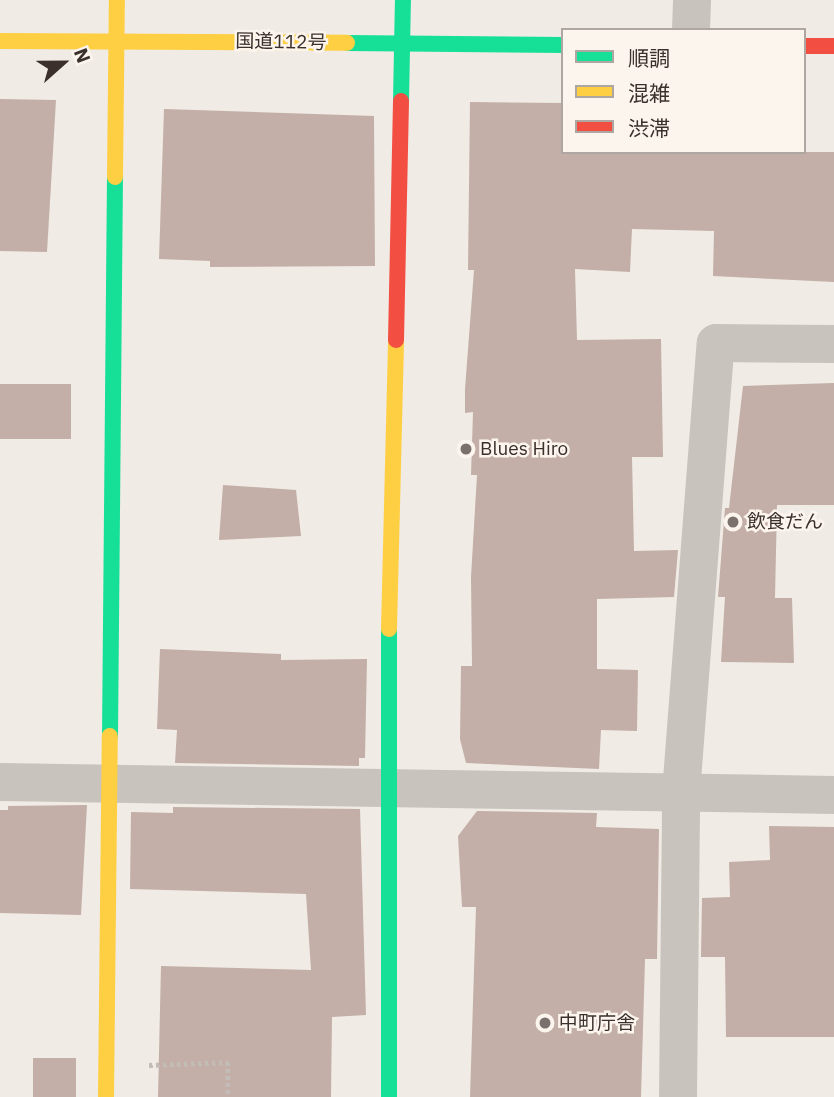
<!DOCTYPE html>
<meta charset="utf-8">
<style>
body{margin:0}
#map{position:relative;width:834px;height:1097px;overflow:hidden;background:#f0ebe5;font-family:"IBM Plex Sans","Noto Sans JP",sans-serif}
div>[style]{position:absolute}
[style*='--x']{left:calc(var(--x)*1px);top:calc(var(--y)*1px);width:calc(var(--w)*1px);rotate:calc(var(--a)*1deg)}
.building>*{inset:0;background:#c3afa7}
.path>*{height:4.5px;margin-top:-2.25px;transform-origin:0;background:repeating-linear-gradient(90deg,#c2bbb6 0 3.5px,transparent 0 7px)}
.street>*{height:38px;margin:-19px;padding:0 19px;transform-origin:19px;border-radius:19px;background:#c9c3be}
.fast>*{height:16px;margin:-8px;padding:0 8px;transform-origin:8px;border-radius:8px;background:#16e098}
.slow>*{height:16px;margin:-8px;padding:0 8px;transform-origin:8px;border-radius:8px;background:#ffcf43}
.jam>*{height:16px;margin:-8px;padding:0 8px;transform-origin:8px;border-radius:8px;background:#f24e42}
.dots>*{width:19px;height:19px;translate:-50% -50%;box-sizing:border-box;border:4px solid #fbf5ee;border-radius:50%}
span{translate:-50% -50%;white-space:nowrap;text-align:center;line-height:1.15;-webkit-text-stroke:5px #fbf5ee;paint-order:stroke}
.street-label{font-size:19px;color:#3b302b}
.poi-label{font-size:19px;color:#3b302b}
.left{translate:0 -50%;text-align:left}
.legend{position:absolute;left:561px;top:28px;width:245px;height:126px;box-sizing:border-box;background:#fbf5ee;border:2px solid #aea6a0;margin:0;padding:9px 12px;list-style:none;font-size:21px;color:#3b302b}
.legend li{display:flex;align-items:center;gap:14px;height:35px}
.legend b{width:35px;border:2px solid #aea6a0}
.north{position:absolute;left:28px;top:28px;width:70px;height:70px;-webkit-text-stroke:5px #fbf5ee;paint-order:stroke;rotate:69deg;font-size:19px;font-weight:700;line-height:28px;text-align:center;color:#3b302b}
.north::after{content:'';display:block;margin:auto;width:24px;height:32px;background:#3b302b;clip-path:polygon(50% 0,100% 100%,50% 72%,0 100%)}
</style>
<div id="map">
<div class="building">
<div style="clip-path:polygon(0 99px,56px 100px,47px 252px,0 251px)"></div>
<div style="clip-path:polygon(470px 102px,563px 103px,563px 152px,834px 152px,834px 282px,713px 276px,714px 231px,632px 229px,630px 272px,575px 269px,577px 340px,661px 339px,663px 457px,632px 457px,634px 551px,678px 550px,674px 597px,597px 599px,597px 669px,638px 670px,637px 731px,601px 730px,599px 769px,466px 763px,460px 739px,461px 666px,472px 666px,471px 577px,477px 475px,471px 475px,473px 412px,465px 413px,465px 389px,474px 270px,468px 270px)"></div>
<div style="clip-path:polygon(164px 109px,374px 116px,375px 266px,210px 267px,210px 261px,159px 259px)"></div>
<div style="clip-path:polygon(834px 383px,834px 505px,777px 505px,775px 598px,792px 598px,794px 663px,721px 662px,725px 597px,718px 597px,725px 508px,729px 508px,743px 386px)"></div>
<div style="clip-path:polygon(0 384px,71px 384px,71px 439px,0 439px)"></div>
<div style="clip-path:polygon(223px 485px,296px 490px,301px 536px,219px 540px)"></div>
<div style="clip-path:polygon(160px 649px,281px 654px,281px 660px,367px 659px,365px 758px,359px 758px,359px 766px,175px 763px,177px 730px,157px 729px)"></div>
<div style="clip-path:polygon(87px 805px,81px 915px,0 913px,0 810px,8px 810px,8px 806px)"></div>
<div style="clip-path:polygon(173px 807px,360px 809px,366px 1015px,332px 1017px,331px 1097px,158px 1097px,161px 966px,311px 970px,306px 894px,130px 889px,131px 812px,173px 813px)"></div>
<div style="clip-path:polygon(477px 811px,597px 813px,596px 827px,659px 829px,657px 959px,645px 959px,641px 1097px,470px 1097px,476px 907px,462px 907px,458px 836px)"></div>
<div style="clip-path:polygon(769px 826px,834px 827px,834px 1037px,726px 1037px,725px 957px,701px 957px,702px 898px,730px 897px,729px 862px,770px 860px)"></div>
<div style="clip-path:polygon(33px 1058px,76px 1058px,76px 1097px,33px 1097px)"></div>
</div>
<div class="path">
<div style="--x:149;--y:1065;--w:79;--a:-2.2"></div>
<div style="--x:228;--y:1062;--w:35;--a:90"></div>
</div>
<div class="street">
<div style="--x:691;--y:30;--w:30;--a:-88"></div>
<div style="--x:0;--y:782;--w:834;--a:0.89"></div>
<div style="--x:678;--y:1097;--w:304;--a:-89.4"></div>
<div style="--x:681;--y:793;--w:451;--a:-85.6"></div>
<div style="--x:716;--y:343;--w:118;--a:0.5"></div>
</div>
<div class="fast">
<div style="--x:347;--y:43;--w:216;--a:0.5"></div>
<div style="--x:401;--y:101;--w:101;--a:-88.9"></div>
<div style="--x:110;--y:736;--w:559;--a:-89.49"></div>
<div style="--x:389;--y:1097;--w:468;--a:-90"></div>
</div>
<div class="slow">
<div style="--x:0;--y:41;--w:347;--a:0.3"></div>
<div style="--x:115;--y:177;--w:177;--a:-89.4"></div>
<div style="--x:389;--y:629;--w:289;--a:-88.6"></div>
<div style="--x:106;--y:1097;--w:361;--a:-89.4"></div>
</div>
<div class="jam">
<div style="--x:804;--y:46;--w:30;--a:0"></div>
<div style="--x:396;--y:340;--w:239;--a:-88.8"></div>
</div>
<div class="dots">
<div style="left:466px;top:449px;background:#7a716c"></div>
<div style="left:733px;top:522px;background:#7a716c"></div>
<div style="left:545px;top:1023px;background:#7a716c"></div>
</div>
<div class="street-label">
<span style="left:281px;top:42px;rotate:1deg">国道112号</span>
</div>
<div class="poi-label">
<span class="left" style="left:480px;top:449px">Blues Hiro</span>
<span class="left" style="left:747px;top:522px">飲食だん</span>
<span class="left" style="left:559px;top:1023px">中町庁舎</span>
</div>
<ul class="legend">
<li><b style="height:9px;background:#16e098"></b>順調</li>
<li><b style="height:9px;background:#ffcf43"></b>混雑</li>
<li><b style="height:9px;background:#f24e42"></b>渋滞</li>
</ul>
<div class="north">N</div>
</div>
